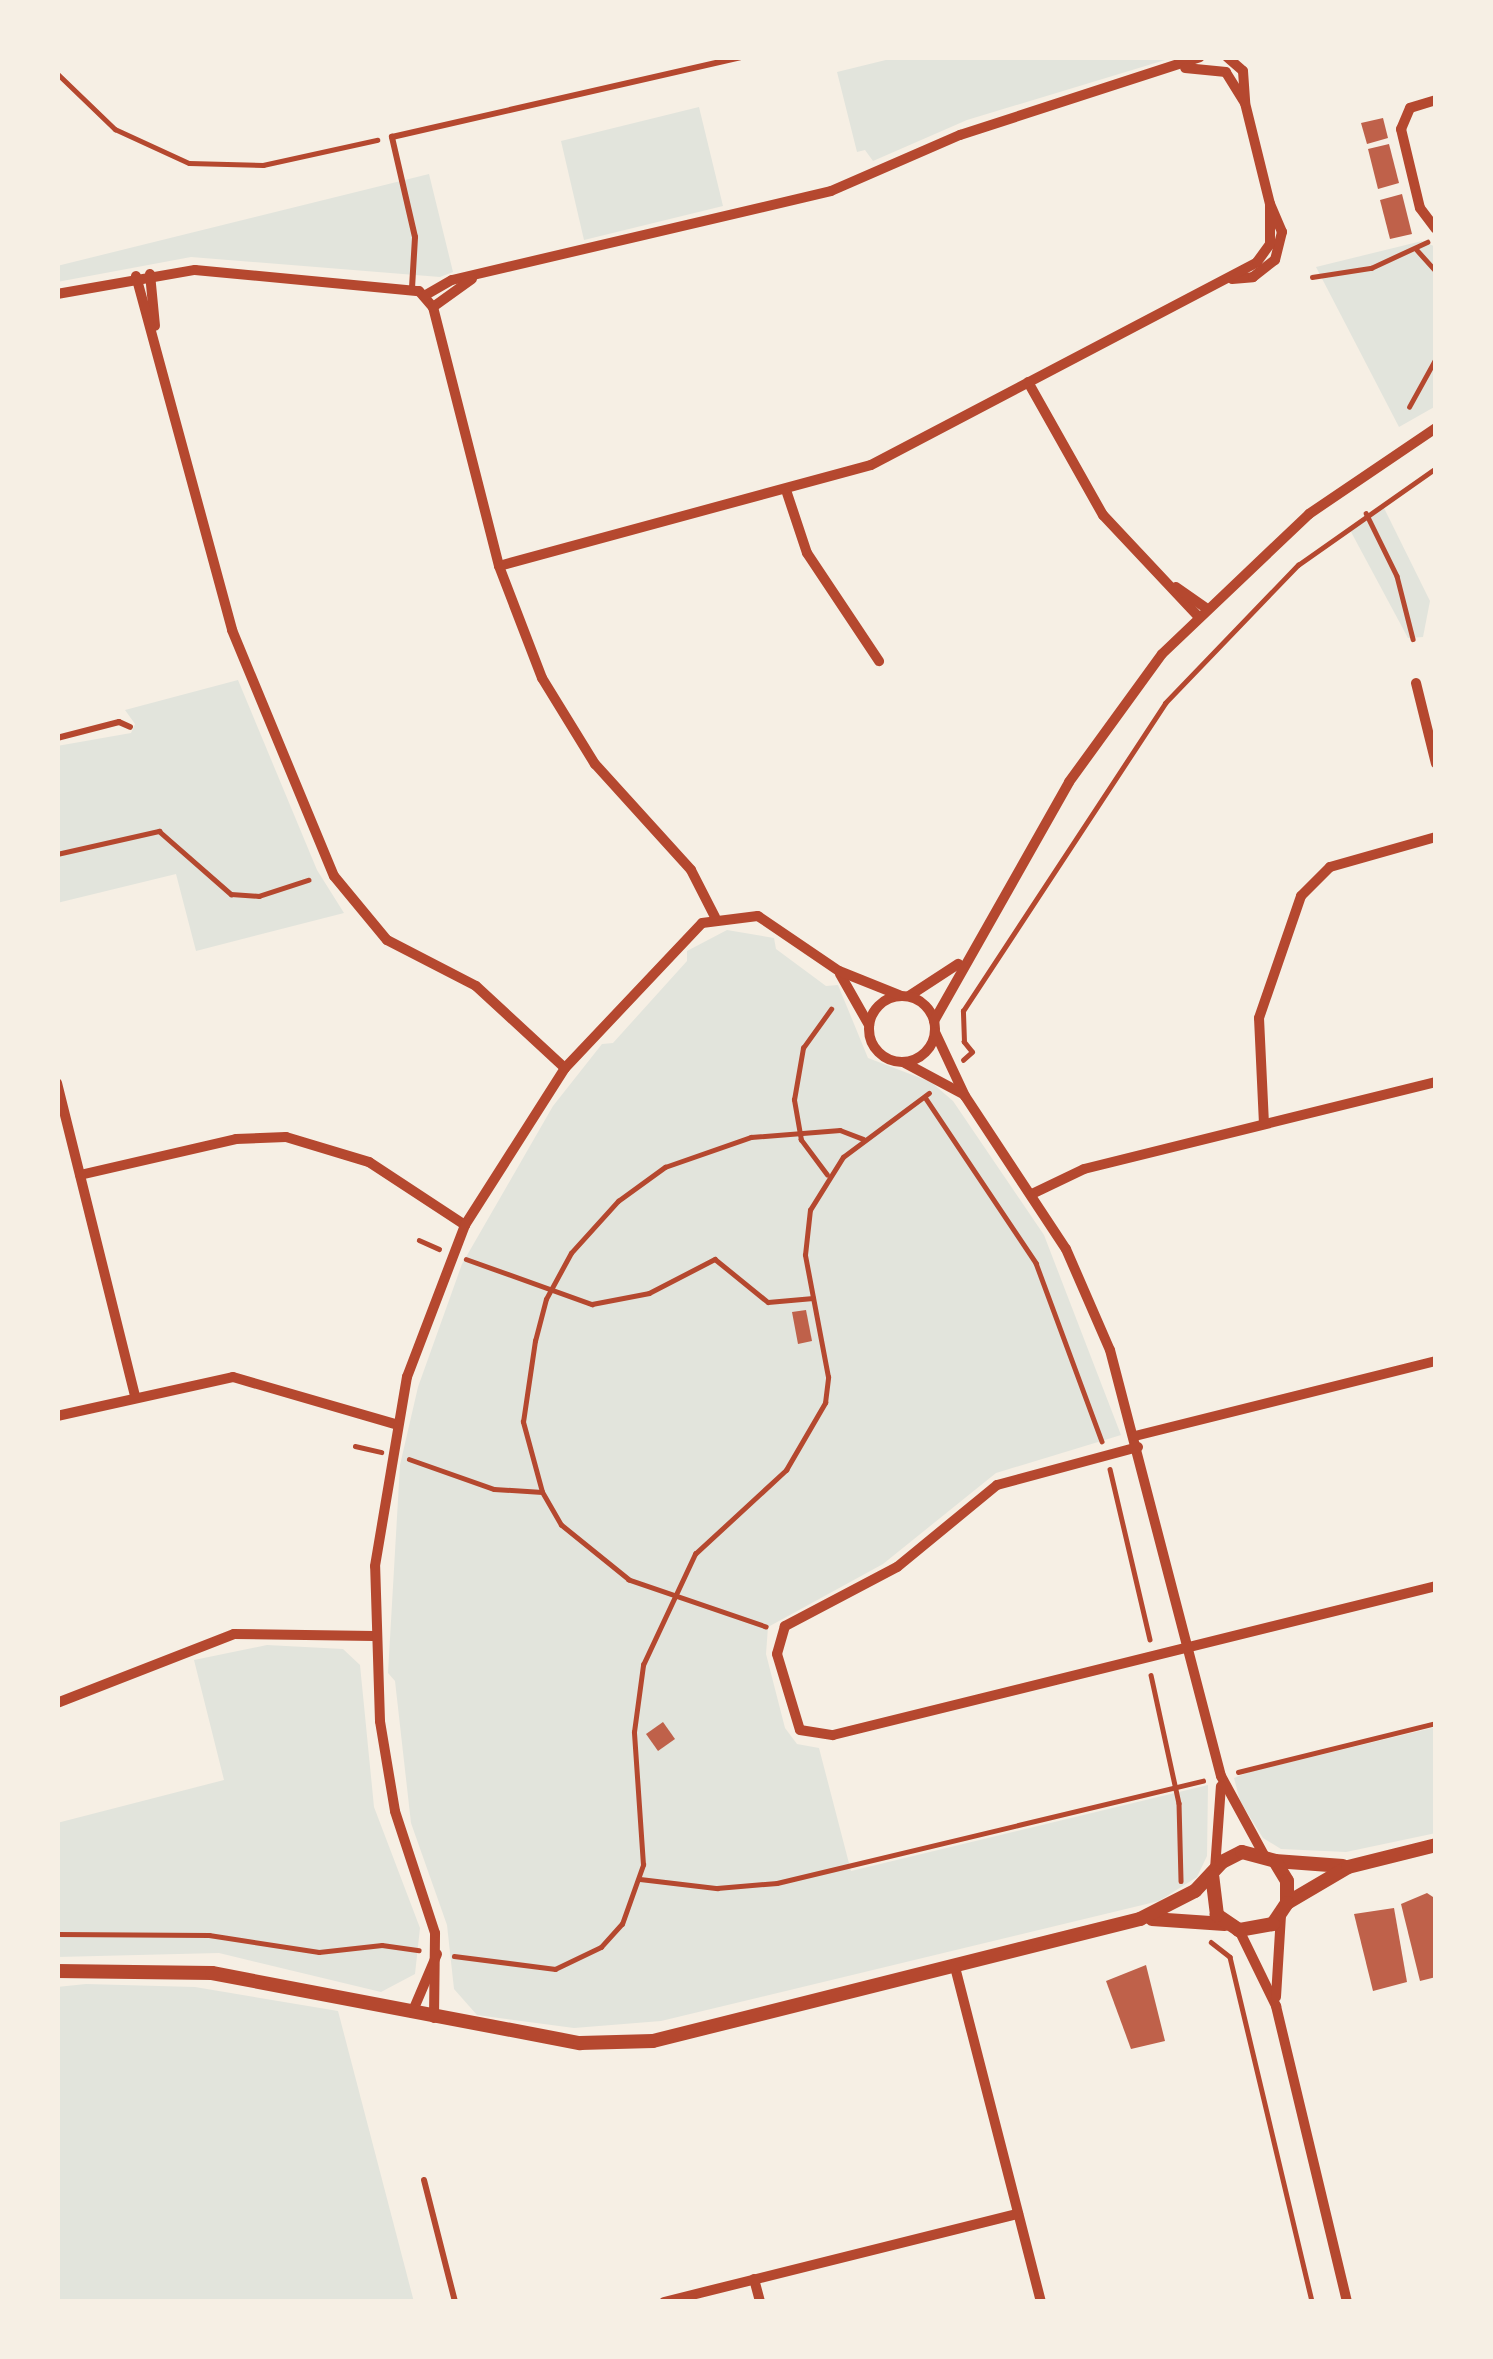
<!DOCTYPE html>
<style>
body{margin:0}
#map{position:relative;width:1493px;height:2359px;overflow:hidden;background:#f6efe4;font-family:Ubuntu,sans-serif}
div>[style]{position:absolute}
[style*='--x']{left:calc(var(--x)*1px);top:calc(var(--y)*1px);width:calc(var(--w)*1px);rotate:calc(var(--a)*1deg)}
.green>*{inset:0;background:#e2e4dc}
.building>*{inset:0;background:#bf614a}
.path>*{height:4.5px;margin:-2.25px;padding:0 2.25px;transform-origin:2.25px;border-radius:2.25px;background:#b5482f}
.service>*{height:6px;margin:-3px;padding:0 3px;transform-origin:3px;border-radius:3px;background:#b5482f}
.minor>*{height:10px;margin:-5px;padding:0 5px;transform-origin:5px;border-radius:5px;background:#b5482f}
.minor>.ring{margin:-5px;padding:0;box-sizing:content-box;background:none;border:10px solid #b5482f;border-radius:50%}
.tertiary>*{height:14px;margin:-7px;padding:0 7px;transform-origin:7px;border-radius:7px;background:#b5482f}
span{translate:-50% -50%;white-space:nowrap;text-align:center;line-height:1.15;-webkit-text-stroke:9px #f6efe4;paint-order:stroke}
.frame{position:absolute;inset:0;border:60px solid #f6efe4;pointer-events:none}
</style>
<div id="map">
<div class="green">
<div style="clip-path:polygon(898px 57px,1175px 57px,967px 120px,873px 161px,865px 150px,857px 152px,837px 72px)"></div>
<div style="clip-path:polygon(699px 107px,723px 206px,584px 240px,561px 141px)"></div>
<div style="clip-path:polygon(429px 174px,453px 272px,440px 277px,191px 257px,57px 282px,57px 266px)"></div>
<div style="clip-path:polygon(1422px 241px,1436px 247px,1436px 406px,1399px 427px,1316px 267px)"></div>
<div style="clip-path:polygon(1383px 506px,1430px 601px,1423px 637px,1408px 638px,1350px 530px)"></div>
<div style="clip-path:polygon(238px 680px,317px 870px,344px 913px,196px 951px,176px 874px,57px 903px,57px 746px,131px 733px,135px 724px,125px 710px)"></div>
<div style="clip-path:polygon(727px 930px,774px 938px,776px 949px,826px 986px,838px 985px,868px 1058px,931px 1082px,953px 1101px,1044px 1235px,1121px 1435px,996px 1473px,883px 1564px,768px 1627px,766px 1654px,785px 1728px,797px 1744px,819px 1748px,851px 1871px,1208px 1785px,1207px 1856px,1197px 1877px,1159px 1901px,661px 2021px,574px 2028px,477px 2015px,454px 1989px,447px 1925px,411px 1823px,395px 1681px,388px 1673px,400px 1465px,418px 1387px,462px 1264px,553px 1106px,602px 1044px,613px 1043px,687px 961px,687px 951px)"></div>
<div style="clip-path:polygon(267px 1645px,343px 1649px,360px 1665px,374px 1807px,420px 1928px,415px 1974px,381px 1992px,219px 1953px,57px 1957px,57px 1823px,224px 1780px,194px 1660px)"></div>
<div style="clip-path:polygon(1436px 1727px,1436px 1833px,1346px 1852px,1281px 1849px,1263px 1838px,1240px 1801px,1234px 1778px,1249px 1772px)"></div>
<div style="clip-path:polygon(86px 1984px,195px 1987px,338px 2011px,414px 2302px,57px 2302px,57px 1987px)"></div>
</div>
<div class="building">
<div style="clip-path:polygon(1383px 118px,1388px 138px,1367px 144px,1361px 123px)"></div>
<div style="clip-path:polygon(1389px 144px,1399px 183px,1378px 189px,1368px 149px)"></div>
<div style="clip-path:polygon(1402px 194px,1412px 234px,1390px 239px,1380px 200px)"></div>
<div style="clip-path:polygon(806px 1310px,812px 1341px,798px 1344px,792px 1312px)"></div>
<div style="clip-path:polygon(663px 1722px,675px 1739px,658px 1751px,646px 1734px)"></div>
<div style="clip-path:polygon(1427px 1893px,1436px 1899px,1436px 1977px,1420px 1981px,1401px 1904px)"></div>
<div style="clip-path:polygon(1394px 1908px,1407px 1982px,1373px 1991px,1354px 1914px)"></div>
<div style="clip-path:polygon(1146px 1965px,1165px 2041px,1131px 2049px,1106px 1981px)"></div>
</div>
<div class="path">
<div style="--x:57;--y:73;--w:81;--a:44"></div>
<div style="--x:115;--y:129;--w:81;--a:24.7"></div>
<div style="--x:189;--y:163;--w:74;--a:1.5"></div>
<div style="--x:263;--y:165;--w:117;--a:-12.4"></div>
<div style="--x:1417;--y:250;--w:28;--a:48"></div>
<div style="--x:1312;--y:277;--w:60;--a:-8.7"></div>
<div style="--x:1371;--y:268;--w:62;--a:-24.9"></div>
<div style="--x:1436;--y:294;--w:16;--a:90"></div>
<div style="--x:1409;--y:407;--w:56;--a:-61.1"></div>
<div style="--x:1366;--y:513;--w:70;--a:63.8"></div>
<div style="--x:1397;--y:576;--w:65;--a:75.7"></div>
<div style="--x:57;--y:854;--w:105;--a:-12.7"></div>
<div style="--x:159;--y:831;--w:96;--a:41.2"></div>
<div style="--x:231;--y:894;--w:28;--a:4"></div>
<div style="--x:259;--y:896;--w:52;--a:-18.1"></div>
<div style="--x:963;--y:1060;--w:12;--a:-42"></div>
<div style="--x:972;--y:1052;--w:13;--a:-129"></div>
<div style="--x:964;--y:1042;--w:31;--a:-92"></div>
<div style="--x:963;--y:1011;--w:368;--a:-56.7"></div>
<div style="--x:1165;--y:703;--w:192;--a:-46.1"></div>
<div style="--x:1298;--y:565;--w:169;--a:-35.1"></div>
<div style="--x:925;--y:1097;--w:200;--a:56.2"></div>
<div style="--x:1036;--y:1263;--w:190;--a:69.7"></div>
<div style="--x:827;--y:1175;--w:44;--a:-126.6"></div>
<div style="--x:801;--y:1140;--w:41;--a:-99.9"></div>
<div style="--x:794;--y:1100;--w:53;--a:-80.2"></div>
<div style="--x:803;--y:1048;--w:48;--a:-54.3"></div>
<div style="--x:419;--y:1240;--w:22;--a:24"></div>
<div style="--x:466;--y:1259;--w:134;--a:19.7"></div>
<div style="--x:592;--y:1304;--w:58;--a:-10.9"></div>
<div style="--x:649;--y:1293;--w:74;--a:-27.3"></div>
<div style="--x:715;--y:1259;--w:68;--a:39.1"></div>
<div style="--x:768;--y:1302;--w:45;--a:-5.1"></div>
<div style="--x:355;--y:1446;--w:27;--a:13"></div>
<div style="--x:409;--y:1459;--w:90;--a:19.4"></div>
<div style="--x:494;--y:1489;--w:48;--a:3.6"></div>
<div style="--x:1110;--y:1469;--w:175;--a:76.8"></div>
<div style="--x:766;--y:1627;--w:145;--a:-161.1"></div>
<div style="--x:629;--y:1580;--w:87;--a:-141"></div>
<div style="--x:561;--y:1525;--w:38;--a:-120"></div>
<div style="--x:542;--y:1492;--w:73;--a:-105.2"></div>
<div style="--x:523;--y:1422;--w:82;--a:-81.6"></div>
<div style="--x:535;--y:1341;--w:43;--a:-75.3"></div>
<div style="--x:546;--y:1299;--w:52;--a:-61.5"></div>
<div style="--x:571;--y:1253;--w:70;--a:-47.9"></div>
<div style="--x:618;--y:1201;--w:58;--a:-35.9"></div>
<div style="--x:665;--y:1167;--w:91;--a:-19.2"></div>
<div style="--x:751;--y:1137;--w:89;--a:-4.5"></div>
<div style="--x:840;--y:1130;--w:25;--a:21"></div>
<div style="--x:1151;--y:1675;--w:131;--a:77.7"></div>
<div style="--x:1179;--y:1803;--w:78;--a:88.5"></div>
<div style="--x:1238;--y:1772;--w:204;--a:-13.9"></div>
<div style="--x:640;--y:1879;--w:78;--a:6.7"></div>
<div style="--x:717;--y:1888;--w:60;--a:-4.8"></div>
<div style="--x:777;--y:1883;--w:438;--a:-13.5"></div>
<div style="--x:57;--y:1934;--w:152;--a:0.4"></div>
<div style="--x:209;--y:1935;--w:111;--a:8.8"></div>
<div style="--x:319;--y:1952;--w:63;--a:-6.3"></div>
<div style="--x:382;--y:1945;--w:37;--a:8"></div>
<div style="--x:1211;--y:1942;--w:24;--a:38"></div>
<div style="--x:1230;--y:1957;--w:355;--a:76.6"></div>
<div style="--x:454;--y:1956;--w:102;--a:7.3"></div>
<div style="--x:555;--y:1969;--w:51;--a:-25.6"></div>
<div style="--x:601;--y:1947;--w:31;--a:-48"></div>
<div style="--x:622;--y:1924;--w:63;--a:-70.4"></div>
<div style="--x:643;--y:1865;--w:133;--a:-93.9"></div>
<div style="--x:634;--y:1732;--w:68;--a:-82.3"></div>
<div style="--x:643;--y:1665;--w:123;--a:-64.9"></div>
<div style="--x:695;--y:1554;--w:124;--a:-42.7"></div>
<div style="--x:786;--y:1470;--w:78;--a:-59.8"></div>
<div style="--x:825;--y:1403;--w:26;--a:-83"></div>
<div style="--x:828;--y:1377;--w:124;--a:-100.7"></div>
<div style="--x:805;--y:1255;--w:45;--a:-83.7"></div>
<div style="--x:810;--y:1210;--w:62;--a:-58.1"></div>
<div style="--x:843;--y:1157;--w:107;--a:-36.7"></div>
</div>
<div class="service">
<div style="--x:412;--y:288;--w:51;--a:-86.6"></div>
<div style="--x:415;--y:237;--w:103;--a:-103"></div>
<div style="--x:392;--y:137;--w:357;--a:-12.9"></div>
<div style="--x:57;--y:738;--w:64;--a:-14.5"></div>
<div style="--x:119;--y:722;--w:12;--a:24"></div>
<div style="--x:424;--y:2180;--w:126;--a:75.7"></div>
</div>
<div class="minor">
<div style="--x:1227;--y:57;--w:21;--a:41"></div>
<div style="--x:1243;--y:71;--w:32;--a:86"></div>
<div style="--x:1436;--y:100;--w:27;--a:163"></div>
<div style="--x:1410;--y:108;--w:23;--a:113"></div>
<div style="--x:1401;--y:129;--w:81;--a:76.5"></div>
<div style="--x:1420;--y:208;--w:26;--a:53"></div>
<div style="--x:150;--y:274;--w:52;--a:84.5"></div>
<div style="--x:136;--y:276;--w:367;--a:74.8"></div>
<div style="--x:232;--y:630;--w:266;--a:67.5"></div>
<div style="--x:334;--y:876;--w:83;--a:50.4"></div>
<div style="--x:387;--y:940;--w:100;--a:27.3"></div>
<div style="--x:476;--y:986;--w:121;--a:42.7"></div>
<div style="--x:1232;--y:279;--w:21;--a:-5"></div>
<div style="--x:1253;--y:277;--w:28;--a:-38"></div>
<div style="--x:1275;--y:260;--w:29;--a:-76"></div>
<div style="--x:1282;--y:232;--w:30;--a:-113"></div>
<div style="--x:57;--y:294;--w:140;--a:-9.9"></div>
<div style="--x:195;--y:270;--w:225;--a:5.4"></div>
<div style="--x:419;--y:291;--w:21;--a:49"></div>
<div style="--x:433;--y:307;--w:267;--a:75.7"></div>
<div style="--x:499;--y:566;--w:120;--a:69"></div>
<div style="--x:542;--y:678;--w:101;--a:58.4"></div>
<div style="--x:595;--y:764;--w:143;--a:47.8"></div>
<div style="--x:691;--y:870;--w:53;--a:62.9"></div>
<div style="--x:424;--y:296;--w:32;--a:-30"></div>
<div style="--x:452;--y:280;--w:389;--a:-13.2"></div>
<div style="--x:831;--y:191;--w:141;--a:-23.5"></div>
<div style="--x:960;--y:135;--w:252;--a:-18"></div>
<div style="--x:433;--y:307;--w:48;--a:-35.7"></div>
<div style="--x:1028;--y:382;--w:153;--a:60.6"></div>
<div style="--x:1103;--y:515;--w:137;--a:46.8"></div>
<div style="--x:787;--y:493;--w:63;--a:71.6"></div>
<div style="--x:807;--y:553;--w:130;--a:56.3"></div>
<div style="--x:499;--y:566;--w:385;--a:-15.2"></div>
<div style="--x:871;--y:465;--w:436;--a:-27.7"></div>
<div style="--x:1257;--y:262;--w:22;--a:-54"></div>
<div style="--x:1270;--y:244;--w:40;--a:-90"></div>
<div style="--x:1270;--y:204;--w:104;--a:-103.9"></div>
<div style="--x:1245;--y:103;--w:36;--a:-122"></div>
<div style="--x:1226;--y:72;--w:41;--a:-174.4"></div>
<div style="--x:1176;--y:587;--w:35;--a:35"></div>
<div style="--x:1416;--y:683;--w:83;--a:76.1"></div>
<div style="--x:840;--y:974;--w:59;--a:60.4"></div>
<div style="--x:909;--y:996;--w:59;--a:-33.1"></div>
<div class="ring" style="left:869px;top:996px;width:56px;height:56px"></div>
<div style="--x:934;--y:1021;--w:274;--a:-60.5"></div>
<div style="--x:1069;--y:782;--w:158;--a:-54"></div>
<div style="--x:1162;--y:654;--w:203;--a:-43.6"></div>
<div style="--x:1309;--y:514;--w:153;--a:-34.1"></div>
<div style="--x:935;--y:1032;--w:71;--a:64.9"></div>
<div style="--x:965;--y:1096;--w:183;--a:56.6"></div>
<div style="--x:1066;--y:1249;--w:110;--a:66.5"></div>
<div style="--x:1110;--y:1350;--w:440;--a:75.4"></div>
<div style="--x:1221;--y:1776;--w:90;--a:61.4"></div>
<div style="--x:905;--y:1063;--w:66;--a:28.1"></div>
<div style="--x:57;--y:1083;--w:324;--a:76"></div>
<div style="--x:1264;--y:1124;--w:106;--a:-92.7"></div>
<div style="--x:1259;--y:1018;--w:129;--a:-71"></div>
<div style="--x:1301;--y:896;--w:41;--a:-45"></div>
<div style="--x:1330;--y:867;--w:110;--a:-15.8"></div>
<div style="--x:80;--y:1175;--w:160;--a:-13"></div>
<div style="--x:236;--y:1139;--w:50;--a:-2.3"></div>
<div style="--x:286;--y:1137;--w:87;--a:16.8"></div>
<div style="--x:369;--y:1162;--w:115;--a:33.3"></div>
<div style="--x:1034;--y:1193;--w:55;--a:-25.6"></div>
<div style="--x:1084;--y:1169;--w:363;--a:-13.9"></div>
<div style="--x:57;--y:1416;--w:180;--a:-12.5"></div>
<div style="--x:233;--y:1377;--w:169;--a:16.2"></div>
<div style="--x:1135;--y:1436;--w:310;--a:-14"></div>
<div style="--x:1138;--y:1447;--w:146;--a:164.9"></div>
<div style="--x:997;--y:1485;--w:129;--a:140.6"></div>
<div style="--x:897;--y:1567;--w:127;--a:152.2"></div>
<div style="--x:785;--y:1626;--w:29;--a:106"></div>
<div style="--x:777;--y:1654;--w:79;--a:73.2"></div>
<div style="--x:800;--y:1730;--w:33;--a:9"></div>
<div style="--x:833;--y:1735;--w:621;--a:-13.88"></div>
<div style="--x:57;--y:1703;--w:190;--a:-21.3"></div>
<div style="--x:234;--y:1634;--w:140;--a:0.8"></div>
<div style="--x:1215;--y:1869;--w:83;--a:-85.9"></div>
<div style="--x:1239;--y:1930;--w:85;--a:64"></div>
<div style="--x:1276;--y:2006;--w:304;--a:76.5"></div>
<div style="--x:956;--y:1971;--w:342;--a:75.6"></div>
<div style="--x:1276;--y:1997;--w:82;--a:-86.5"></div>
<div style="--x:412;--y:2013;--w:64;--a:-67"></div>
<div style="--x:434;--y:2018;--w:85;--a:-89.3"></div>
<div style="--x:435;--y:1933;--w:128;--a:-108.2"></div>
<div style="--x:395;--y:1811;--w:91;--a:-99.5"></div>
<div style="--x:380;--y:1721;--w:155;--a:-91.8"></div>
<div style="--x:375;--y:1566;--w:192;--a:-80.4"></div>
<div style="--x:407;--y:1377;--w:163;--a:-69.1"></div>
<div style="--x:465;--y:1225;--w:186;--a:-57.5"></div>
<div style="--x:565;--y:1068;--w:199;--a:-46.6"></div>
<div style="--x:702;--y:923;--w:56;--a:-7.1"></div>
<div style="--x:758;--y:916;--w:98;--a:34.2"></div>
<div style="--x:839;--y:971;--w:65;--a:21.8"></div>
<div style="--x:754;--y:2279;--w:24;--a:75"></div>
<div style="--x:664;--y:2302;--w:365;--a:-14"></div>
</div>
<div class="tertiary">
<div style="--x:1275;--y:1861;--w:68;--a:4.2"></div>
<div style="--x:1287;--y:1903;--w:71;--a:-30.5"></div>
<div style="--x:1348;--y:1867;--w:91;--a:-14"></div>
<div style="--x:1152;--y:1919;--w:73;--a:3.9"></div>
<div style="--x:57;--y:1971;--w:155;--a:0.7"></div>
<div style="--x:212;--y:1973;--w:375;--a:10.8"></div>
<div style="--x:580;--y:2043;--w:73;--a:-1.6"></div>
<div style="--x:653;--y:2041;--w:502;--a:-14.06"></div>
<div style="--x:1140;--y:1919;--w:62;--a:-27"></div>
<div style="--x:1195;--y:1891;--w:40;--a:-47"></div>
<div style="--x:1222;--y:1862;--w:22;--a:-27"></div>
<div style="--x:1242;--y:1852;--w:34;--a:15"></div>
<div style="--x:1275;--y:1861;--w:23;--a:59"></div>
<div style="--x:1287;--y:1881;--w:22;--a:90"></div>
<div style="--x:1287;--y:1903;--w:25;--a:124"></div>
<div style="--x:1273;--y:1924;--w:35;--a:170"></div>
<div style="--x:1239;--y:1930;--w:27;--a:-146"></div>
<div style="--x:1217;--y:1915;--w:38;--a:-97"></div>
</div>
<div class="frame"></div>
</div>
